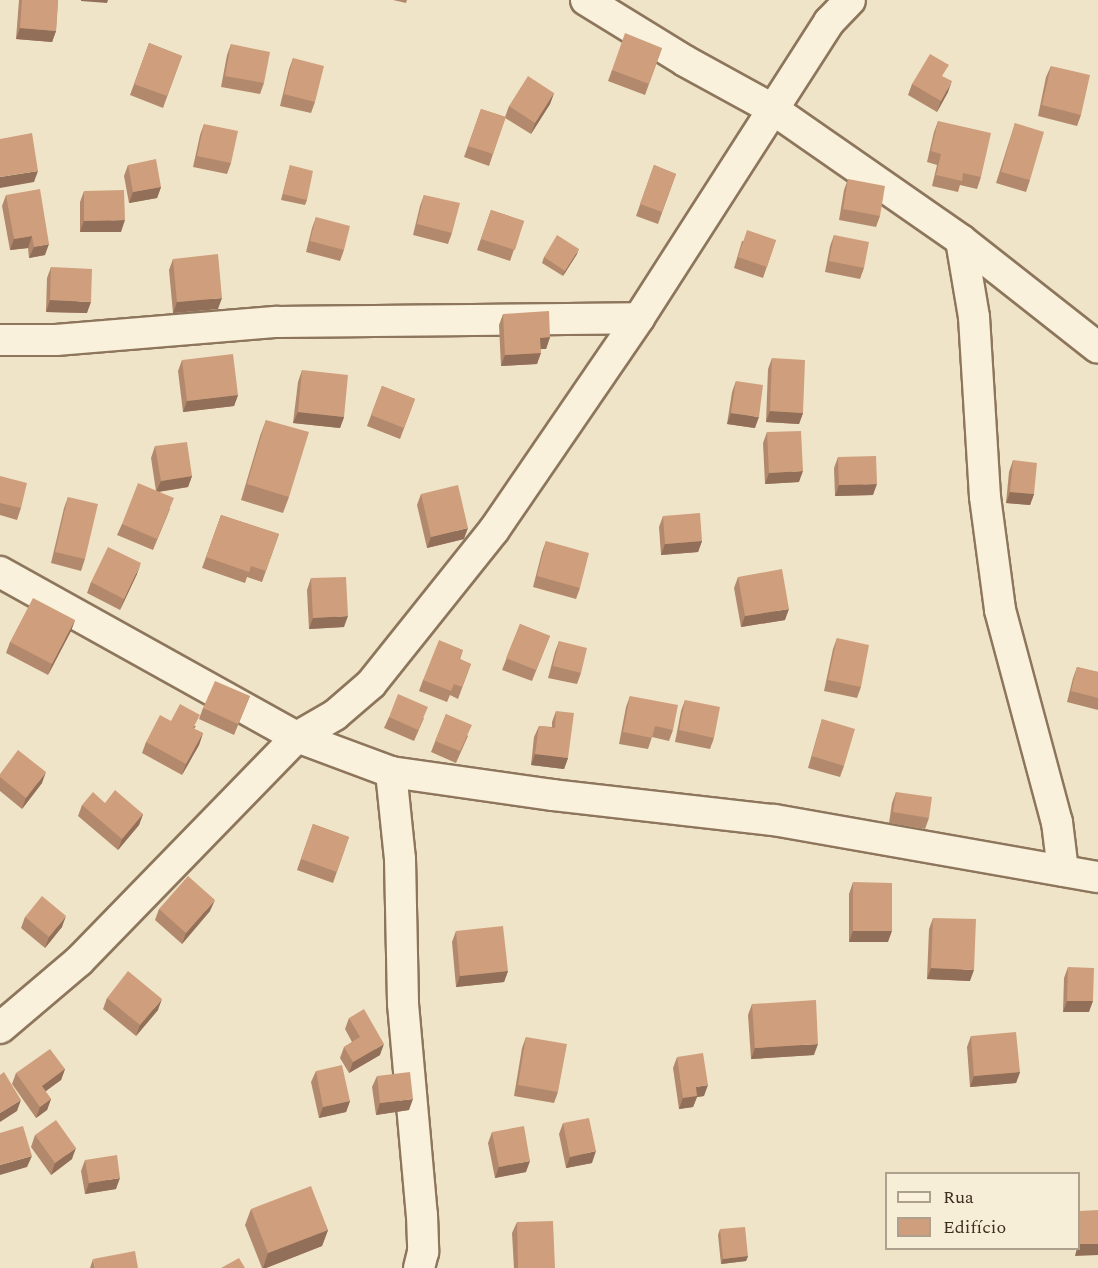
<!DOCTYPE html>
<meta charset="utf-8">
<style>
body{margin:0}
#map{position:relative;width:1098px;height:1268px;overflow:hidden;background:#f0e4c8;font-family:Spectral,serif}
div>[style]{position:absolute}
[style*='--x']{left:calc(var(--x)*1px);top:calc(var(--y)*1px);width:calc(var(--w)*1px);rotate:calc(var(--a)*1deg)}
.roads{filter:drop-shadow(2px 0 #8d765c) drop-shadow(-2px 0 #8d765c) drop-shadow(0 2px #8d765c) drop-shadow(0 -2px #8d765c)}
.minor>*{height:30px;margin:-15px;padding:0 15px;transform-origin:15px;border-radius:15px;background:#faf1dc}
.wall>*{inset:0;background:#b2896c}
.shaded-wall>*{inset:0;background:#916f58}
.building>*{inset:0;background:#cf9f7d}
span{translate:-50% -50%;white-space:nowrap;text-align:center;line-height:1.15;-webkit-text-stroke:5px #f7eed8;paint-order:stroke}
.legend{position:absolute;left:885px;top:1172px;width:195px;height:78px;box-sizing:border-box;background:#f7eed8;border:2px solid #ada18e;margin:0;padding:8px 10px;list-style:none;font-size:18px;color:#3d2e20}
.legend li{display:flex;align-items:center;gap:12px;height:30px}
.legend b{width:30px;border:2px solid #ada18e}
</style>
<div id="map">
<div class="roads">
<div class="minor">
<div style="--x:586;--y:0;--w:116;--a:31.6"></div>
<div style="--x:685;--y:61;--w:98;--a:28.7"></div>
<div style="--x:771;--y:108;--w:231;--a:34.8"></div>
<div style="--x:961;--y:240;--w:174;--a:38.2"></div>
<div style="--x:961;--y:240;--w:78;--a:80.4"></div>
<div style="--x:974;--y:317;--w:180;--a:86.5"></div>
<div style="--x:985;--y:497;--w:114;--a:82.4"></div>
<div style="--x:1000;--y:610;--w:220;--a:75"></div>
<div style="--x:1057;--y:822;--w:49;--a:83"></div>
<div style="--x:0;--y:340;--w:56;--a:0"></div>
<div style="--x:56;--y:340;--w:222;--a:-4.7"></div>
<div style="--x:277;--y:322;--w:362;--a:-0.6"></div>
<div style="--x:0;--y:572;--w:340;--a:29.1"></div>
<div style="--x:297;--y:737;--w:100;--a:20.4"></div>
<div style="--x:391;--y:772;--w:164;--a:8.1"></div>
<div style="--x:553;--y:795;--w:222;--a:6.5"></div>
<div style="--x:774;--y:820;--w:329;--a:10"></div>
<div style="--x:391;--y:772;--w:87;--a:84.1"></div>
<div style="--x:400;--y:859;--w:145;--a:88.8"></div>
<div style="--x:403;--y:1004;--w:212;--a:84.9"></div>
<div style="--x:422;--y:1215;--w:37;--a:88"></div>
<div style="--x:423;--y:1252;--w:16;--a:104"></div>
<div style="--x:0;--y:1028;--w:104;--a:-40.3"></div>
<div style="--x:79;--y:961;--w:313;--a:-45.8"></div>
<div style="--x:297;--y:737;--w:44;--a:-30.1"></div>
<div style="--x:335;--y:715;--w:48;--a:-40.7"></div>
<div style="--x:371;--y:684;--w:197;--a:-51.4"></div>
<div style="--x:494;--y:530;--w:257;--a:-55.6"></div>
<div style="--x:639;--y:318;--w:352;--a:-57.3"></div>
<div style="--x:829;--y:22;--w:30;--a:-46"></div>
</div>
</div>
<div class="wall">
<div style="clip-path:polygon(19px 0,58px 0,56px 31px,52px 42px,16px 39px)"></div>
<div style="clip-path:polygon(393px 0,407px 0,406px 3px)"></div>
<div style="clip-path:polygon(149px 43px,182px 56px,163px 108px,130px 95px)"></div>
<div style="clip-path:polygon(231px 44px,264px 83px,260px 94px,221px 87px,227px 55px)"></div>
<div style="clip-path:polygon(662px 48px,645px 95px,608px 81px,612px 70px)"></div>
<div style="clip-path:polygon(293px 58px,315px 102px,311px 113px,280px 106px,289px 69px)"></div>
<div style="clip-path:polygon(1051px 66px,1081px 115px,1077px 126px,1038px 116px,1046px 77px)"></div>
<div style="clip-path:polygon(944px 77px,948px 92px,937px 112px,908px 95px,912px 84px)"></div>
<div style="clip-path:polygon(554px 93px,550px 104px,531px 134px,505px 118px,489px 166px,464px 157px,481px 109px,505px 117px,509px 106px)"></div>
<div style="clip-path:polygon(938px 121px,981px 177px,977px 189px,960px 185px,958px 192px,932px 186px,937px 165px,927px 162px,934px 132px)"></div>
<div style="clip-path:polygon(1015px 123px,1030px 180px,1026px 192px,996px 183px)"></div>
<div style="clip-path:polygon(204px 124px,231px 163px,227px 174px,193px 167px,200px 135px)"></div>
<div style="clip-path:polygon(128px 165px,161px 187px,157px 198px,129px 203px,124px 176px)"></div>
<div style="clip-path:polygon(290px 165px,307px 200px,305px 205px,281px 200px)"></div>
<div style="clip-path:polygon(654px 165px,676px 174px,658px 224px,636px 216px)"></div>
<div style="clip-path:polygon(848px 179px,880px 216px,876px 227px,839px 220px,844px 190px)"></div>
<div style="clip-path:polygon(84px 191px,121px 232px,80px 232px,80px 202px)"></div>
<div style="clip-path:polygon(6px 195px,45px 255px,29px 258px,28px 248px,10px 250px,2px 206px)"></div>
<div style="clip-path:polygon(424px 195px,452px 233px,448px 244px,413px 235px,420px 206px)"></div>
<div style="clip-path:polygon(491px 210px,524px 221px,510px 261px,477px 250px)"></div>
<div style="clip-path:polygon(316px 217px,344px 250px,340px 261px,306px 252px,312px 228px)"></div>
<div style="clip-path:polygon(834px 235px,864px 268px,860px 279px,825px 272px,830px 246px)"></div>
<div style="clip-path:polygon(776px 240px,763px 278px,734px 268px,742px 241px)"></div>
<div style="clip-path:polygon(577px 254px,563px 276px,542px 263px,544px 257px)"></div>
<div style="clip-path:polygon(173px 259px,218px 309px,173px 313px,169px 270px)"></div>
<div style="clip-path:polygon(51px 267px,87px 313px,46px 312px,47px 278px)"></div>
<div style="clip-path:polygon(503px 314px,550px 337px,546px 349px,541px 349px,537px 364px,501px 366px,499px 325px)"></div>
<div style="clip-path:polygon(772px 358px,803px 413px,799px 424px,766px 422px,768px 369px)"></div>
<div style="clip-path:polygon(182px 360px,238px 395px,234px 406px,183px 412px,178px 371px)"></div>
<div style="clip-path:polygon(302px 370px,344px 417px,340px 428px,293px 423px,298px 382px)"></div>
<div style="clip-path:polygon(736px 381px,755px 428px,727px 424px,732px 392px)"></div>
<div style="clip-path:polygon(382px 386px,415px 399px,400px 439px,367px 426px)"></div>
<div style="clip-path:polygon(266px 420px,289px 497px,283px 513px,241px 500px,260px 436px)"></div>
<div style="clip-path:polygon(767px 432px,799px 482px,765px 484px,763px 443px)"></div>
<div style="clip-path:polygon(155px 446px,192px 476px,188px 487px,159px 492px,170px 509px,153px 550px,117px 535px,122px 524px,156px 491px,151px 458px)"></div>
<div style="clip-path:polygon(838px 457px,873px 495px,835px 496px,834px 468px)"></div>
<div style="clip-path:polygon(1013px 460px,1034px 494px,1030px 505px,1006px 503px,1009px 472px)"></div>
<div style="clip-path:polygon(0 476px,21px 508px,17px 520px,0 515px)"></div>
<div style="clip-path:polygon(421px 494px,464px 539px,427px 548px,417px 505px)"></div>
<div style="clip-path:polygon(68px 497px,85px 559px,81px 571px,51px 563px,64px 508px)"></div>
<div style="clip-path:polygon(221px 515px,279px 534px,262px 582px,247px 577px,245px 583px,202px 568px)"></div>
<div style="clip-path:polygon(663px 516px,702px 541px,698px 552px,661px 555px,659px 527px)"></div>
<div style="clip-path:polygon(546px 541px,580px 588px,576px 599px,533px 587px,542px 552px)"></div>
<div style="clip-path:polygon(137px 574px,120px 610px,87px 593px,91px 582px)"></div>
<div style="clip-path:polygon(738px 577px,785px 620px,741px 627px,734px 588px)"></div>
<div style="clip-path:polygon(311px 578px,344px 627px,309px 629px,307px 590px)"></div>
<div style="clip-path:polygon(75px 620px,71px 631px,48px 675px,6px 653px,10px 642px)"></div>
<div style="clip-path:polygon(520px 624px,550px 636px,532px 681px,502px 670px)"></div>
<div style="clip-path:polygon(837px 638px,861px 687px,857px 698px,824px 691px,833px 649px)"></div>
<div style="clip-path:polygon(559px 641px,581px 673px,577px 684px,548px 678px,555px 652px)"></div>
<div style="clip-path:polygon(463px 650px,460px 659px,471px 664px,458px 699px,450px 695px,447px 702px,419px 691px,423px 680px)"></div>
<div style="clip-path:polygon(1077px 667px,1098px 672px,1098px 710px,1067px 702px,1073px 678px)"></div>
<div style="clip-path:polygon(250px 696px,234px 735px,199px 719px,203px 708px)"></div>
<div style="clip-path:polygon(630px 696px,673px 730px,669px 741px,652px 737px,648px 749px,619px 744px,626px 707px)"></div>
<div style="clip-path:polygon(685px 700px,714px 738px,710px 749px,675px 742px,681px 711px)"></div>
<div style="clip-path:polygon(556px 711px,568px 758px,564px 769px,531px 765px,534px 737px,539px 726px,552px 727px,552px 722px)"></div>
<div style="clip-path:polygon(446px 714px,468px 736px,456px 763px,431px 752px)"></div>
<div style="clip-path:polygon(389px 717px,424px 718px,414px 741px,384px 728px)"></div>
<div style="clip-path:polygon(822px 719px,844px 766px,840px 777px,808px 768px)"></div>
<div style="clip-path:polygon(171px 721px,196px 726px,194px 729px,203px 733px,199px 745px,182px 775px,142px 753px,146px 742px)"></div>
<div style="clip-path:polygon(0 774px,42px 783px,22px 809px,0 791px)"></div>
<div style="clip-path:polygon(896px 792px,929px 818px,925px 829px,889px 823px,892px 803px)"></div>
<div style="clip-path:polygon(82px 805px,143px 814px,139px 825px,118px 850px,78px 816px)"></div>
<div style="clip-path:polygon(313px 824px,349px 837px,333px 883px,297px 870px)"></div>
<div style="clip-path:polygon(853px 882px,888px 942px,849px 942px,849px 894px)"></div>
<div style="clip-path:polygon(159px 909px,210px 911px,182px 944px,155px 920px)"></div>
<div style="clip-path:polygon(25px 917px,62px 927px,45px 948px,21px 928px)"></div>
<div style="clip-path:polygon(933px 918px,970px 981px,927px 979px,929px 929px)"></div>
<div style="clip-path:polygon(456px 931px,508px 971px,504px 982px,456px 987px,452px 942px)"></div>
<div style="clip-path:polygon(1068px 967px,1089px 1012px,1063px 1012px,1064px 978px)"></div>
<div style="clip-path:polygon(107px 998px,158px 1010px,136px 1036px,103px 1009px)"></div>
<div style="clip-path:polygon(752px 1004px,814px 1055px,751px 1059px,748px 1015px)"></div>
<div style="clip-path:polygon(349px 1018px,380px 1055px,349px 1073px,340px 1058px,344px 1047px,352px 1042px,345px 1029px)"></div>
<div style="clip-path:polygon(971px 1036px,1020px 1072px,1016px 1083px,970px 1087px,967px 1047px)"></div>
<div style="clip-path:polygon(526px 1037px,558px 1092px,554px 1103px,514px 1096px,522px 1048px)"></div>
<div style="clip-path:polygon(677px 1057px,704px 1096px,697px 1097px,693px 1107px,679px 1109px,673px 1068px)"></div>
<div style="clip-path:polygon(65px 1069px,61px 1080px,45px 1091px,51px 1099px,47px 1110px,36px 1118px,12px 1084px,16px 1073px)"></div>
<div style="clip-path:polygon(316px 1071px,350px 1101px,346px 1112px,319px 1118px,311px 1082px)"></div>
<div style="clip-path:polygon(377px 1076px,409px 1110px,376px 1115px,372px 1087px)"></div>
<div style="clip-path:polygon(563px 1123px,592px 1163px,566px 1168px,559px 1134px)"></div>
<div style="clip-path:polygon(492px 1132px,526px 1172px,495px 1178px,488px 1143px)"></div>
<div style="clip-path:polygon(35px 1135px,72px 1159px,51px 1175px,31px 1147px)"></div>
<div style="clip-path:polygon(85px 1160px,116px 1189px,85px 1194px,81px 1171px)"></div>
<div style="clip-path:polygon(251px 1209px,328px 1230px,322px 1246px,266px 1268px,262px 1268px,245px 1225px)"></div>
<div style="clip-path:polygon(517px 1222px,555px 1268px,514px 1268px,512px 1233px)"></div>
<div style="clip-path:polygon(720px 1229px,748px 1256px,746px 1261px,721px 1264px,718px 1235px)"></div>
<div style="clip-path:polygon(93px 1259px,95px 1268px,90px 1268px)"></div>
</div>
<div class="shaded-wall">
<div style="clip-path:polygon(81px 0,108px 0,107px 3px,81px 1px)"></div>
<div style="clip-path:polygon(20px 28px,56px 31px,52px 42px,16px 39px)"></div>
<div style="clip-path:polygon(952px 81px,948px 92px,937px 112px,941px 101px)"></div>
<div style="clip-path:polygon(554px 93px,550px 104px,531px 134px,535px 123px)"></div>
<div style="clip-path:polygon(38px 171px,34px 182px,0 188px,0 177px)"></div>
<div style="clip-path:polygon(161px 187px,157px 198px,129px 203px,133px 192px)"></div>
<div style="clip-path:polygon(125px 220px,121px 232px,80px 232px,84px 221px)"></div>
<div style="clip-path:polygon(32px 236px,28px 248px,10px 250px,14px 239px)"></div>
<div style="clip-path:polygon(49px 244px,45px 255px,29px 258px,34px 247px)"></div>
<div style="clip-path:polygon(579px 249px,577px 254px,563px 276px,565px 271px)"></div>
<div style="clip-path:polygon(222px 298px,218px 309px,173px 313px,177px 302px)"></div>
<div style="clip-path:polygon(50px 300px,91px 302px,87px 313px,46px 312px)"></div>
<div style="clip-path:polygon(550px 337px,546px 349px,536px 349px,540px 338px)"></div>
<div style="clip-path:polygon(541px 353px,537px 364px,501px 366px,505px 355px)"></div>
<div style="clip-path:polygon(238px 395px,234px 406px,183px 412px,187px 401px)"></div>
<div style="clip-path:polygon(770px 411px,803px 413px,799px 424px,766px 422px)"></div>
<div style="clip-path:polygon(298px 412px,344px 417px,340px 428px,293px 423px)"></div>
<div style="clip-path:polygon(731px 413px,759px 417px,755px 428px,727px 424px)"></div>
<div style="clip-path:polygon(803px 471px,799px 482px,765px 484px,769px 473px)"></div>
<div style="clip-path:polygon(192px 476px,188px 487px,156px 492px,161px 481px)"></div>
<div style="clip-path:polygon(877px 484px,873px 495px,835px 496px,839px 485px)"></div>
<div style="clip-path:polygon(1010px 492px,1034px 494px,1030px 505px,1006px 503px)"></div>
<div style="clip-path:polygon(468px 528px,464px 539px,427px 548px,431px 537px)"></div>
<div style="clip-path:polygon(702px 541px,698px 552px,661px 555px,665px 544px)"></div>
<div style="clip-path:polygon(141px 563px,137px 574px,120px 610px,124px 599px)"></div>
<div style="clip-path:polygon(789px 609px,785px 620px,741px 627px,745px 616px)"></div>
<div style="clip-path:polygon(348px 616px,344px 627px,309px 629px,313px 618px)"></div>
<div style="clip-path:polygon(75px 620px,71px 631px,48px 675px,52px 664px)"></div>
<div style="clip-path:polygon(203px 733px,199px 745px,182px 775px,186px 764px)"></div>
<div style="clip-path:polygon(535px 754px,568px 758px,564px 769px,531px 765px)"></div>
<div style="clip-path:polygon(46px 772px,42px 783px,22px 809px,26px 798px)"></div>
<div style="clip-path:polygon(143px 814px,139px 825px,118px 850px,122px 839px)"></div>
<div style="clip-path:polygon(215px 900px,210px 911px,182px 944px,186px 933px)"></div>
<div style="clip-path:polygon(66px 916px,62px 927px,45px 948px,49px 937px)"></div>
<div style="clip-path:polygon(853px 931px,892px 931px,888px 942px,849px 942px)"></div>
<div style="clip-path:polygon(931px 968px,974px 970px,970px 981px,927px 979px)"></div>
<div style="clip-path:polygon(508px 971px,504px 982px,456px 987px,460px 976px)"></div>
<div style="clip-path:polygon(162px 999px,158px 1010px,136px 1036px,140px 1025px)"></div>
<div style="clip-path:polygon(1067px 1001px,1093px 1001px,1089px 1012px,1063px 1012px)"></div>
<div style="clip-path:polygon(384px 1044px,380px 1055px,349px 1073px,353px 1062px)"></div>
<div style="clip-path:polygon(818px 1044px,814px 1055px,751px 1059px,755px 1048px)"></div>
<div style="clip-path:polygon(65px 1069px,61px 1080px,38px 1097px,42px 1086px)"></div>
<div style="clip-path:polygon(1020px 1072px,1016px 1083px,970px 1087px,974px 1076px)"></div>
<div style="clip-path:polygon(708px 1085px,704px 1096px,697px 1097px,693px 1107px,679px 1109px,683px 1098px,696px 1087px)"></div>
<div style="clip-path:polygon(51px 1099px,47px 1110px,36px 1118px,40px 1107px)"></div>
<div style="clip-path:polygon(413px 1099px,409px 1110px,376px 1115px,380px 1103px)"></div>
<div style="clip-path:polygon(21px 1100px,17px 1111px,0 1122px,0 1113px)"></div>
<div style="clip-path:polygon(350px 1101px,346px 1112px,319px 1118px,323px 1107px)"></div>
<div style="clip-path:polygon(76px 1148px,72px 1159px,51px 1175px,55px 1163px)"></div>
<div style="clip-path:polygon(596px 1151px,592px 1163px,566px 1168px,570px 1157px)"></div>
<div style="clip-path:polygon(32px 1156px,27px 1167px,0 1175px,0 1165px)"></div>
<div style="clip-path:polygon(530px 1161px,526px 1172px,495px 1178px,499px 1167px)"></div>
<div style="clip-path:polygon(120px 1178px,116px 1189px,85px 1194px,89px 1183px)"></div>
<div style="clip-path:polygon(328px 1230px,322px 1246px,266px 1268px,263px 1268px,268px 1253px)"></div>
<div style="clip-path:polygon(1079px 1244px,1098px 1244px,1098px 1255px,1075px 1256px,1077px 1248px,1078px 1248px)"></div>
<div style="clip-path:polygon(748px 1256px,746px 1261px,721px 1264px,723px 1259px)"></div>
</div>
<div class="building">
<div style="clip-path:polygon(22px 0,58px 0,56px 31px,20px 28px)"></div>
<div style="clip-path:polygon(625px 33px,662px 48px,649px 84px,612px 70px)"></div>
<div style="clip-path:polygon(149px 43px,182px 56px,167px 96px,134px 84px)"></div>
<div style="clip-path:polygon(231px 44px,270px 52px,264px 83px,225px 76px)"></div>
<div style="clip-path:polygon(930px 54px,949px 65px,942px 76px,952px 81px,941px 101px,912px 84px)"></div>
<div style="clip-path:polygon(293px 58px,324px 66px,315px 102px,284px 94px)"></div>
<div style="clip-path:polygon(1051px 66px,1090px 75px,1081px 115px,1042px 105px)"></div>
<div style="clip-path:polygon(528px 76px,554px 93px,535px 123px,509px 106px)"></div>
<div style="clip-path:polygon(481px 109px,506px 117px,493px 154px,468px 146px)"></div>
<div style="clip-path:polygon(938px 121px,991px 133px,981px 177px,963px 173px,962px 181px,936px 175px,941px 154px,931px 151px)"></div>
<div style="clip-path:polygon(1015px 123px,1044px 132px,1030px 180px,1001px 172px)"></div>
<div style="clip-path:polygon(204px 124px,238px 131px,231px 163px,197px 156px)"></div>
<div style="clip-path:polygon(32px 133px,38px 171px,0 177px,0 139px)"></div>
<div style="clip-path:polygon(156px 159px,161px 187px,133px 192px,128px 165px)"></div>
<div style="clip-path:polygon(290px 165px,313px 171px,307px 200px,283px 194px)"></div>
<div style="clip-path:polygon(654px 165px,676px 174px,662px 212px,640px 204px)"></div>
<div style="clip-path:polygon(848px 179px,885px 186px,880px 216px,843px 209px)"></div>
<div style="clip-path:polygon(40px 189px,49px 244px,34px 247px,32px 236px,14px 239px,6px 195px)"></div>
<div style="clip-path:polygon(124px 190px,125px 220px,84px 221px,84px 191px)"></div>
<div style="clip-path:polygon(424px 195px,460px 203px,452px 233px,417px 224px)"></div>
<div style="clip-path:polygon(491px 210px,524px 221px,515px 250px,481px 239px)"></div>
<div style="clip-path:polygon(316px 217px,350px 226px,344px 250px,310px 241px)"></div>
<div style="clip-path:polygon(747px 230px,776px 240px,767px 267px,738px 257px)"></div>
<div style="clip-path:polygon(557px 235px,579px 249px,565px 271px,544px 257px)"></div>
<div style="clip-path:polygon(834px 235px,869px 242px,864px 268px,829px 261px)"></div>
<div style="clip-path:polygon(218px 254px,222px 298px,177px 302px,173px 259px)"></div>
<div style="clip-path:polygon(51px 267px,92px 269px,91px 302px,50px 300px)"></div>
<div style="clip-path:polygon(549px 311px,550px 337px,540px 338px,541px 353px,505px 355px,503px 314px)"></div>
<div style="clip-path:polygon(233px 354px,238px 395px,187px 401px,182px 360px)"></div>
<div style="clip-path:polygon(772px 358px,805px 360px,803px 413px,770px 411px)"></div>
<div style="clip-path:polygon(302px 370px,348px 375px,344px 417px,298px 412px)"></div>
<div style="clip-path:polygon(736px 381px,763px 385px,759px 417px,731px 413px)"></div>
<div style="clip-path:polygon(382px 386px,415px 399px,404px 428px,371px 415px)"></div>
<div style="clip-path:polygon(266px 420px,309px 432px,289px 497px,247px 484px)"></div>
<div style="clip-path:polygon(801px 431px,803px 471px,769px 473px,767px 432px)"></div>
<div style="clip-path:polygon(187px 442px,192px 476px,161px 481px,155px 446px)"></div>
<div style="clip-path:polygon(876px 456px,877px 484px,839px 485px,838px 457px)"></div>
<div style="clip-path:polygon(1013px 460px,1037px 463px,1034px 494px,1010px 492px)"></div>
<div style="clip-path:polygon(0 476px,27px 483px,21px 508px,0 503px)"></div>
<div style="clip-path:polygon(138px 483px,174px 498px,157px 539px,122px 524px)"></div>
<div style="clip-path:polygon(458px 485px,468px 528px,431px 537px,421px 494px)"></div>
<div style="clip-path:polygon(68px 497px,98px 504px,85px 559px,55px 552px)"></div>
<div style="clip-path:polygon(700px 513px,702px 541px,665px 544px,663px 516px)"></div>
<div style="clip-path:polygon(221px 515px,279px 534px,266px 571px,251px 566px,249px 572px,206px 557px)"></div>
<div style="clip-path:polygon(546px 541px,589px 553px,580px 588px,537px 576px)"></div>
<div style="clip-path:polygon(108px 547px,141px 563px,124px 599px,91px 582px)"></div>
<div style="clip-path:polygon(782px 569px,789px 609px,745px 616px,738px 577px)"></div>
<div style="clip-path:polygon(346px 577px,348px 616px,313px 618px,311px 578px)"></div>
<div style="clip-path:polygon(33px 598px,75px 620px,52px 664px,10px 642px)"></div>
<div style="clip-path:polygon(520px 624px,550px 636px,536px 670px,506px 658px)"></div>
<div style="clip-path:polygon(837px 638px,869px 645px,861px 687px,828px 680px)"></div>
<div style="clip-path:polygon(439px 640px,463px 650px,459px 659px,471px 664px,462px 687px,454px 684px,451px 691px,423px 680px)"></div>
<div style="clip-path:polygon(559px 641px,587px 648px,581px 673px,553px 666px)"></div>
<div style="clip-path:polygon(1077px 667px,1098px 672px,1098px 698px,1071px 691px)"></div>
<div style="clip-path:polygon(215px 681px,250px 696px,238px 724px,203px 708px)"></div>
<div style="clip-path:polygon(398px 694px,428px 707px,418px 730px,389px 717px)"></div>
<div style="clip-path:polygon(630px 696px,678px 705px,673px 730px,655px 726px,652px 738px,623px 732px)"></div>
<div style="clip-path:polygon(685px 700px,720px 707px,714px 738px,679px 730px)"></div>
<div style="clip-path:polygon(180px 704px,200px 715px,193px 728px,203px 733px,186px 764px,146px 742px,160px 715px,171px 721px)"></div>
<div style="clip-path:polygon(556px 711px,574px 713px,568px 758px,535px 754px,539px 726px,555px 728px)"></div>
<div style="clip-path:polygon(446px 714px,472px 725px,460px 751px,435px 741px)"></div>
<div style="clip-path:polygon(822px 719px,855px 729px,844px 766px,812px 756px)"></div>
<div style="clip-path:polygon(18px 750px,46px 772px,26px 798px,0 777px,0 774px)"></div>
<div style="clip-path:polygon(115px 790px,143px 814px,122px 839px,82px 805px,93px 792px,105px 803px)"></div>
<div style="clip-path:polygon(896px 792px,932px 797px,929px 818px,893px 812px)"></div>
<div style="clip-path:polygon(313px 824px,349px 837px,337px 872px,301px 859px)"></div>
<div style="clip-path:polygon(188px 876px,215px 900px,186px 933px,159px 909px)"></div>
<div style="clip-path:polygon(853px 882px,892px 883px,892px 931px,853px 931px)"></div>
<div style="clip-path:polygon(42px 896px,66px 916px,49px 937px,25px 917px)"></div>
<div style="clip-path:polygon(933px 918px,976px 919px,974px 970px,931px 968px)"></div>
<div style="clip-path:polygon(503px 926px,508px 971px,460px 976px,456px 931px)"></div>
<div style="clip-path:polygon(1068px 967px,1094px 968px,1093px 1001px,1067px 1001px)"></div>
<div style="clip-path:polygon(128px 971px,162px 999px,140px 1025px,107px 998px)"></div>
<div style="clip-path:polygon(816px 1000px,818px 1044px,755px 1048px,752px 1004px)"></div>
<div style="clip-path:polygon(364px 1009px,384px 1044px,353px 1062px,344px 1047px,360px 1037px,349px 1018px)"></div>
<div style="clip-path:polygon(1016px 1032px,1020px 1072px,974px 1076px,971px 1036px)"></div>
<div style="clip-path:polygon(526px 1037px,567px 1044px,558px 1092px,518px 1085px)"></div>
<div style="clip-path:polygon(50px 1049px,65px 1069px,42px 1086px,51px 1099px,40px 1107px,16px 1073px)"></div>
<div style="clip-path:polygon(703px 1053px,708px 1085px,696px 1087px,697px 1096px,683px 1098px,677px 1057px)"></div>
<div style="clip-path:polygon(342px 1065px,350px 1101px,323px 1107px,316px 1071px)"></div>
<div style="clip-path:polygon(4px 1072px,21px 1100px,0 1113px,0 1075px)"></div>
<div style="clip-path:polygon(410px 1072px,413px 1099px,380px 1103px,377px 1076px)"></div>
<div style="clip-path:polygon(589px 1118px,596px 1151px,570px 1157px,563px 1123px)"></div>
<div style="clip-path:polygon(56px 1120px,76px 1148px,55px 1163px,35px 1135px)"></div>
<div style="clip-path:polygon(23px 1126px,32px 1156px,0 1165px,0 1133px)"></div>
<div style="clip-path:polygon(524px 1126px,530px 1161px,499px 1167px,492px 1132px)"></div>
<div style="clip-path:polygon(117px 1155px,120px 1178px,89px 1183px,85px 1160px)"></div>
<div style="clip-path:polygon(311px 1186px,328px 1230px,268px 1253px,251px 1209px)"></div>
<div style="clip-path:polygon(1098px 1210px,1098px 1244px,1079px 1244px,1079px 1211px)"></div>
<div style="clip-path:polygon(553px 1221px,555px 1268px,518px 1268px,517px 1222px)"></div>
<div style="clip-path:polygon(745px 1227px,748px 1256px,723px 1259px,720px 1229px)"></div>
<div style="clip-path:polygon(135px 1251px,138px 1268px,95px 1268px,93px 1259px)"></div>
<div style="clip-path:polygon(239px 1258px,245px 1268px,221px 1268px)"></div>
</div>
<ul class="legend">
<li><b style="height:8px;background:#faf1dc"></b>Rua</li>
<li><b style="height:16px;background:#cf9f7d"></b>Edifício</li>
</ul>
</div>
